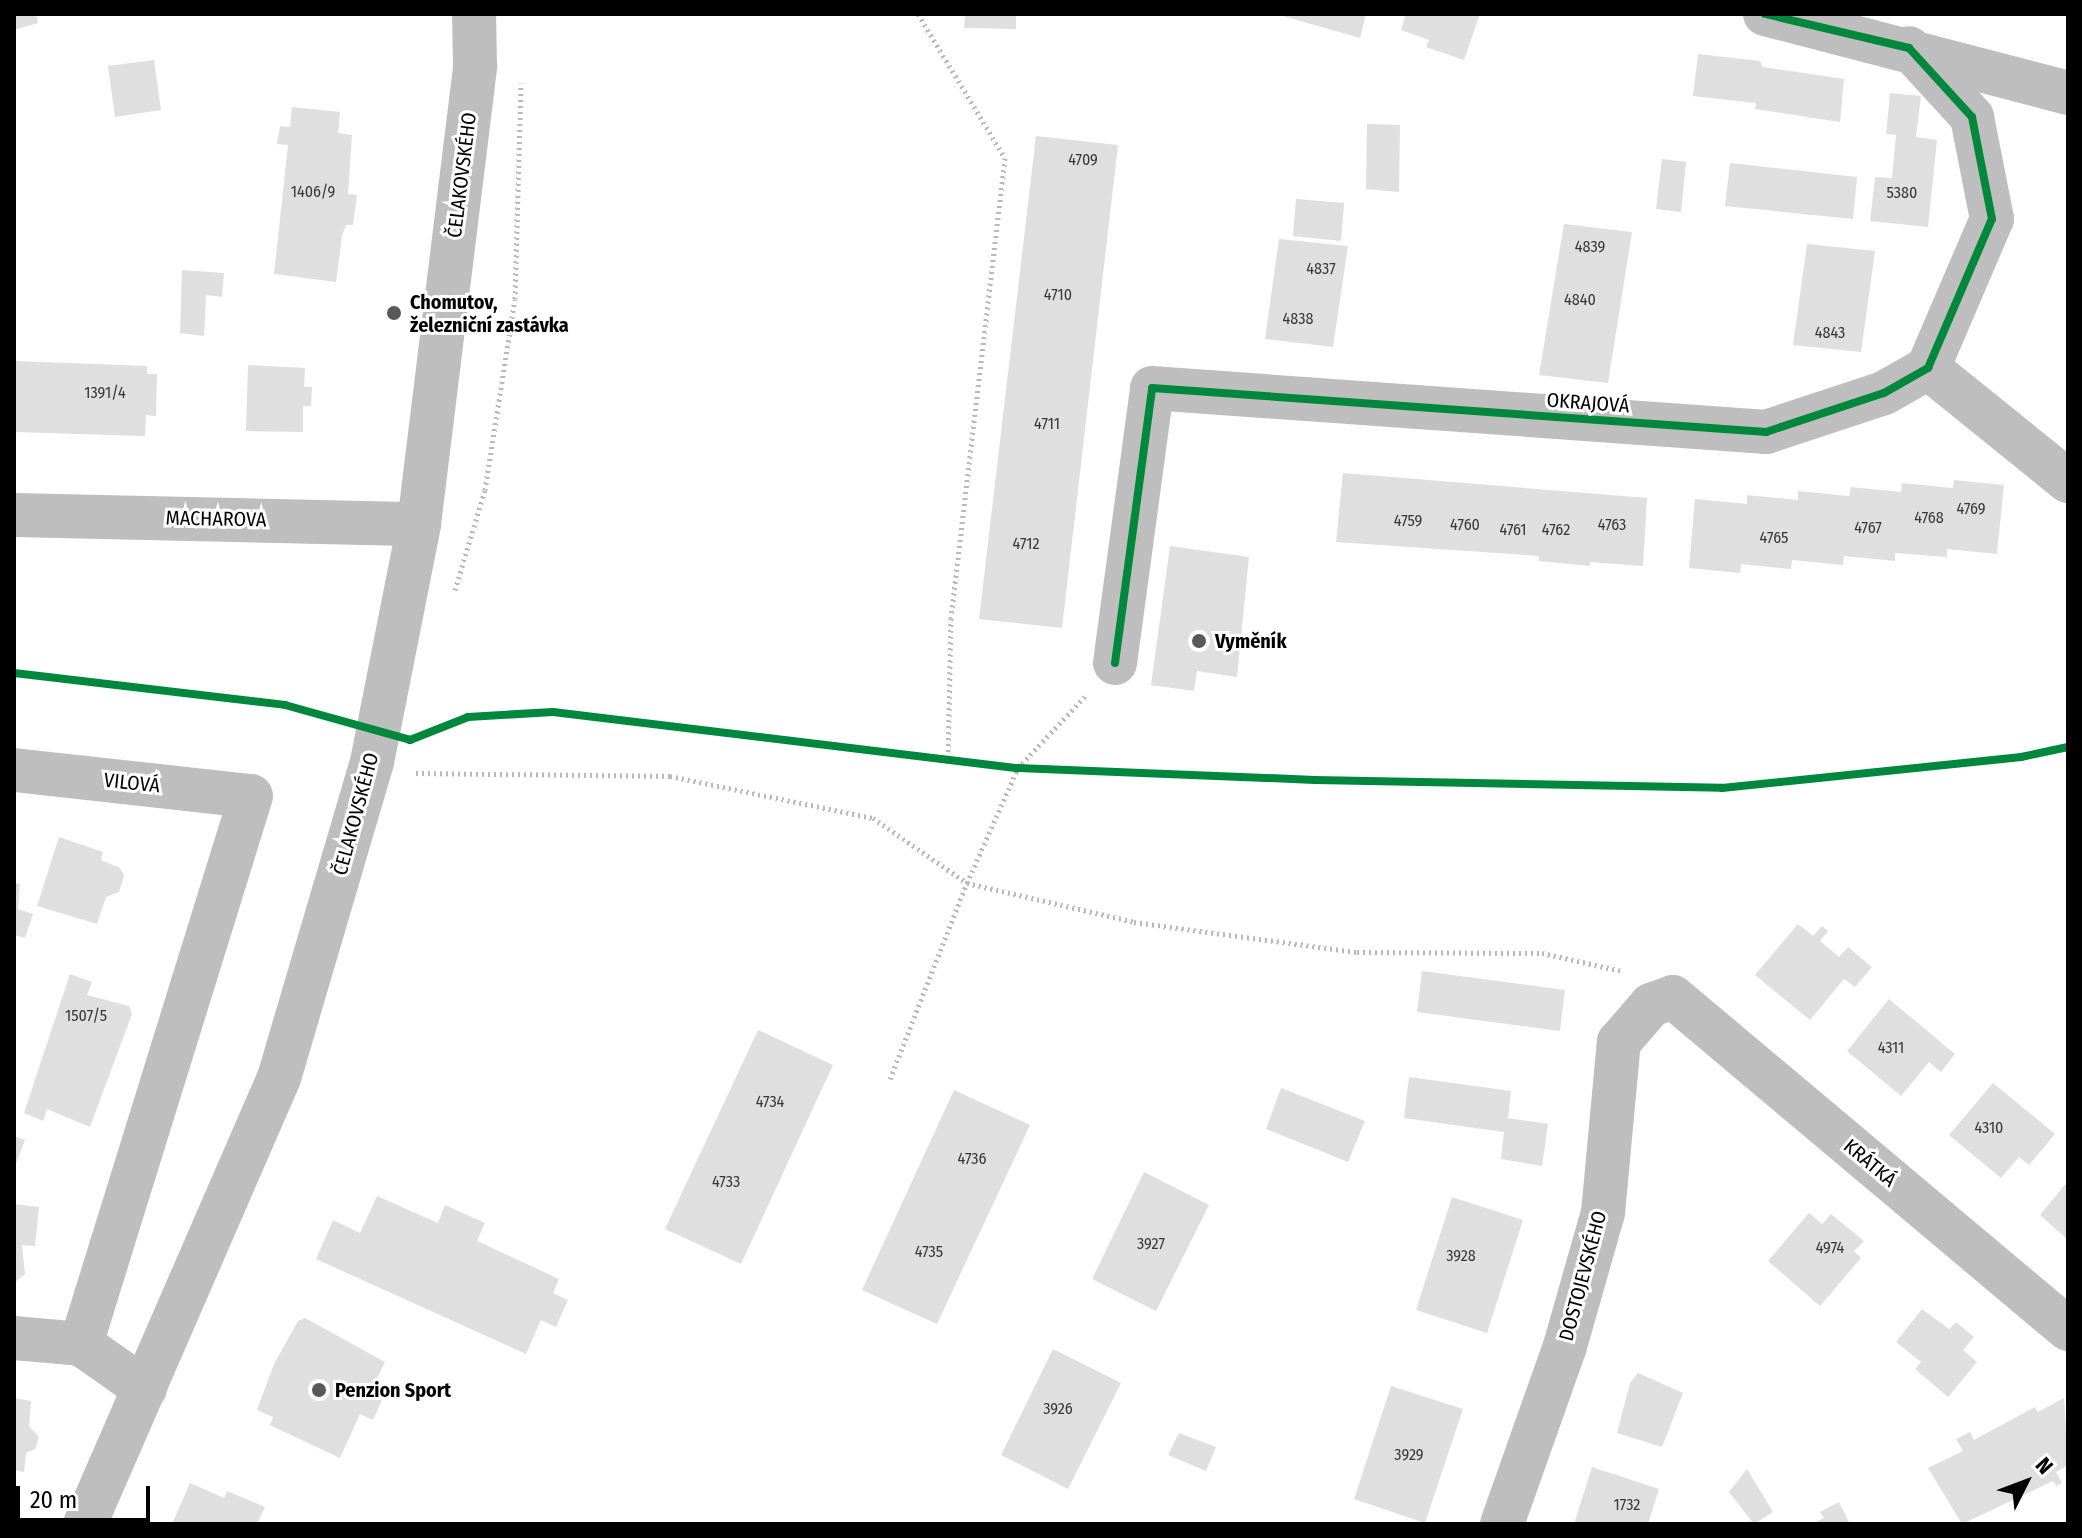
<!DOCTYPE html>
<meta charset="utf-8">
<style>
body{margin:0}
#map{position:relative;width:2082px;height:1538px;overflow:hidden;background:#fff;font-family:"Fira Sans Condensed",sans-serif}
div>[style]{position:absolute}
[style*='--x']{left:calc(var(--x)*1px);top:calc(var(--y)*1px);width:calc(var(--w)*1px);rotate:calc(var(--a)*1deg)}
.building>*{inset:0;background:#dfdfdf}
.path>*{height:5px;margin-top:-2.5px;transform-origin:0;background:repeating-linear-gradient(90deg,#b9b9b9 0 2px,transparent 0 6px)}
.minor>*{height:44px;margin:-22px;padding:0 22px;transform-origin:22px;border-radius:22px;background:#bebebe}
.cycleway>*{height:8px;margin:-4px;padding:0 4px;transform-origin:4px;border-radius:4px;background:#00873e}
.dots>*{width:22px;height:22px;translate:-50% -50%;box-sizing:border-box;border:4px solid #fff;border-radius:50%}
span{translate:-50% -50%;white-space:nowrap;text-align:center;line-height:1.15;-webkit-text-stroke:6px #fff;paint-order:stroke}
.number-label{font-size:16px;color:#383838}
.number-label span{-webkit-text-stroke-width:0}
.street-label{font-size:20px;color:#000}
.poi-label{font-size:20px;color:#000;font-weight:700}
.left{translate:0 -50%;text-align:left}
.frame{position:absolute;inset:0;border:16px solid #000;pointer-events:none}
.north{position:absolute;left:1986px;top:1442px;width:80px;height:80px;-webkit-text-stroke:6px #fff;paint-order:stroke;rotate:48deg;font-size:22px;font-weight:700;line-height:32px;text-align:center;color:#000}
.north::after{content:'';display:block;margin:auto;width:28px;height:36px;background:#000;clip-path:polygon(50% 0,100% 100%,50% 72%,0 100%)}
.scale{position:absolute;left:16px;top:1486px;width:134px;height:36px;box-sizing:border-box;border:4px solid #000;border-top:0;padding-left:10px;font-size:24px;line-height:28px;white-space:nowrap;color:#000;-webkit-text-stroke:6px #fff;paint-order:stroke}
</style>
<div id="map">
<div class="building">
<div style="clip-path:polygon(14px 14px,36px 14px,38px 23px,14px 30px)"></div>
<div style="clip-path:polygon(965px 14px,1016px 14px,1016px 29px,964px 28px)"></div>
<div style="clip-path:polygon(1276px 14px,1366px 14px,1360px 38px)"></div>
<div style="clip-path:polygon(1406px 14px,1480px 14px,1464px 60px,1426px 47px,1429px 40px,1401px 30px)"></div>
<div style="clip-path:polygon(1698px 54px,1760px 61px,1763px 67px,1844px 79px,1840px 122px,1755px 109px,1756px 103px,1693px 96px)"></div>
<div style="clip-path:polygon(154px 60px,161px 110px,115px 117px,108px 66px)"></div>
<div style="clip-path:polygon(1890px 93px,1921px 96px,1916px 137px,1937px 140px,1928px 227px,1870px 221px,1875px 177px,1892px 178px,1896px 135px,1886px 134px)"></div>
<div style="clip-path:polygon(292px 107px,340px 112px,338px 133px,352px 135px,348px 194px,357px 195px,353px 225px,346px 225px,342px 236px,336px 282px,274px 274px,288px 145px,277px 144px,280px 126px,290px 127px)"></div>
<div style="clip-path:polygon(1367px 124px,1400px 125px,1399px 192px,1366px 189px)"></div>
<div style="clip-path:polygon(1036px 136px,1118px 145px,1062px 628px,979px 619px)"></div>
<div style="clip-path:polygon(1662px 159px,1686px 162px,1681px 212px,1656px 209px)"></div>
<div style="clip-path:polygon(1730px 163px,1857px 177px,1853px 219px,1725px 206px)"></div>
<div style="clip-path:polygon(1296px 199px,1344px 203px,1341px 241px,1293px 236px)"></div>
<div style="clip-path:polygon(1564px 224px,1632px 232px,1608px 383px,1539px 375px)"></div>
<div style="clip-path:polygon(1279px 239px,1348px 246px,1333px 347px,1265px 339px)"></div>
<div style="clip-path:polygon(1807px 244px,1875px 251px,1861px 352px,1793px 345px)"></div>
<div style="clip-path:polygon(182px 270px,224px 273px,222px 297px,206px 295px,204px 336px,180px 333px)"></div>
<div style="clip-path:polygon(14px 361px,147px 366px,147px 374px,157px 374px,156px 416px,146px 415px,145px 436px,14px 432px)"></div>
<div style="clip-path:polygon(248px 365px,305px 368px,304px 387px,312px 387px,311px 406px,303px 406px,303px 432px,246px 431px)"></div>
<div style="clip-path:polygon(1343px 473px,1647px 498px,1643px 566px,1590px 562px,1590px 566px,1539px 561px,1539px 556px,1336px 542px)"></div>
<div style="clip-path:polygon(1954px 480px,2004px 485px,1997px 554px,1947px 549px,1947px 557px,1895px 553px,1895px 561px,1844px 556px,1843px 565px,1792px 560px,1791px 569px,1741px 564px,1740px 573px,1689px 568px,1695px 499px,1747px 504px,1747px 495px,1798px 500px,1798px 491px,1849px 496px,1851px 487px,1901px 492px,1902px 483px,1953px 488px)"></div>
<div style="clip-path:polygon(1170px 546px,1249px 557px,1237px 677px,1197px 671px,1194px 691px,1151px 685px)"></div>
<div style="clip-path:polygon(59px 837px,103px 852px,101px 860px,120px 868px,124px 876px,119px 892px,106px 897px,97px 924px,37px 906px)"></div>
<div style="clip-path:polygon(14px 883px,20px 884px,18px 909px,33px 914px,25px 938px,14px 935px)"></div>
<div style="clip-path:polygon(1798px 924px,1813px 936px,1822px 926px,1828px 931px,1820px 941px,1839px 957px,1848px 947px,1872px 967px,1855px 987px,1844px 979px,1810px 1020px,1755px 975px)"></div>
<div style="clip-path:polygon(1422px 971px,1565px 990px,1560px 1031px,1417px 1012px)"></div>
<div style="clip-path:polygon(70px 974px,92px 982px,87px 995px,129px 1006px,132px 1014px,90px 1127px,47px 1109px,43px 1121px,24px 1113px)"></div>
<div style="clip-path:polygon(1889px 999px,1955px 1054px,1941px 1072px,1929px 1062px,1901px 1096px,1847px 1051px)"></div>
<div style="clip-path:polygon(758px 1030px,833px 1065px,741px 1264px,665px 1229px)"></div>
<div style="clip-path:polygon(1409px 1077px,1511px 1091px,1508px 1118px,1548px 1124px,1542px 1166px,1501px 1159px,1504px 1132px,1404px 1118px)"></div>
<div style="clip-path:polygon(1993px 1083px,2055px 1134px,2029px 1165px,2019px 1157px,2001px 1178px,1949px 1135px)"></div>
<div style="clip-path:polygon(1281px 1088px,1365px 1121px,1348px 1162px,1266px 1129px)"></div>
<div style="clip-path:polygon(954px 1090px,1030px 1125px,937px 1324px,862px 1290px)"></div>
<div style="clip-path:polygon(14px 1136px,25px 1140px,14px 1169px)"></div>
<div style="clip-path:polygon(1144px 1172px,1209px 1205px,1156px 1311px,1092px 1279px)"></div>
<div style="clip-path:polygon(2068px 1181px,2068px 1240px,2040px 1215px)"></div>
<div style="clip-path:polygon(377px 1196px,438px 1223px,445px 1205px,485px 1223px,477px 1241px,559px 1279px,553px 1293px,568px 1300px,556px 1327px,541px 1320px,526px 1354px,316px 1259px,333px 1220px,360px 1233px)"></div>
<div style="clip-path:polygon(1452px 1197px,1523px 1220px,1487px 1333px,1416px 1310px)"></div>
<div style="clip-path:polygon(14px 1204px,39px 1207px,35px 1246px,22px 1245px,25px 1274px,14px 1283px)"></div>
<div style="clip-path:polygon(1809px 1213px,1822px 1224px,1831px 1214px,1864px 1241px,1854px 1251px,1861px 1258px,1820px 1306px,1768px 1261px)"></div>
<div style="clip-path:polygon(1922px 1309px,1949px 1329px,1956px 1322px,1974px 1337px,1963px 1350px,1977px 1362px,1948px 1397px,1915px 1369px,1921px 1362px,1896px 1342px)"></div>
<div style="clip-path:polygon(305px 1318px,385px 1362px,370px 1393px,383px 1398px,373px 1420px,360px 1414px,340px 1458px,270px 1425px,273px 1417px,257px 1410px,274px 1364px,298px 1321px)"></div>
<div style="clip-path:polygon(1053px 1349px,1121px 1383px,1068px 1489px,1001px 1455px)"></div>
<div style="clip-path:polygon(1638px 1373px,1683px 1393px,1662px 1447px,1617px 1433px,1630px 1383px)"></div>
<div style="clip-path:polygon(1391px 1386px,1463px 1409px,1425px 1523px,1354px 1499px)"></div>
<div style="clip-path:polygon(14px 1398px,31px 1401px,29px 1426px,39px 1437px,35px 1449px,26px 1453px,24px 1472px,14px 1470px)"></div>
<div style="clip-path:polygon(2064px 1398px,2068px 1465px,2056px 1472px,2062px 1483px,2056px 1486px,2053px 1481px,1962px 1524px,1928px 1468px,1963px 1451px,1956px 1439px,1970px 1432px,1974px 1440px,2035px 1407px,2038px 1412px)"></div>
<div style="clip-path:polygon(1179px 1433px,1216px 1447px,1206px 1471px,1168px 1455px)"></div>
<div style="clip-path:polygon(1592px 1467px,1659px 1489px,1648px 1524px,1574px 1524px)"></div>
<div style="clip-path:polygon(1747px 1469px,1773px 1512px,1754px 1524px,1729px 1492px)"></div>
<div style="clip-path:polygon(190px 1483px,224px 1498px,227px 1491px,265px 1507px,257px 1524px,172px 1524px)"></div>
<div style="clip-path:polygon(1839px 1502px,1850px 1524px,1812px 1524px,1824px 1518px,1820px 1512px)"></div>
</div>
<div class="path">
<div style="--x:918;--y:14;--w:168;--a:58.9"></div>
<div style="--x:1005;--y:158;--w:463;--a:96.7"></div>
<div style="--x:951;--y:618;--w:143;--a:91.2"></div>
<div style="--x:455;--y:590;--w:104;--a:-73.3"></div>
<div style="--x:485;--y:490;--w:193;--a:-81.1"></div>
<div style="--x:515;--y:299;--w:216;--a:-88.4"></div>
<div style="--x:416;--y:773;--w:254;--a:0.7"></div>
<div style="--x:670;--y:776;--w:207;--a:11.7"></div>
<div style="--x:873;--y:818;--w:114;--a:34.7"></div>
<div style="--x:967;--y:883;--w:126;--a:-66.1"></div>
<div style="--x:1018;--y:768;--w:100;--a:-47"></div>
<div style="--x:890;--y:1079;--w:211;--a:-68.6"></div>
<div style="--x:967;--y:883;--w:171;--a:13.1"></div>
<div style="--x:1134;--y:922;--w:225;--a:7.7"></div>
<div style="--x:1357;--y:952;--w:185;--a:0.3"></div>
<div style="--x:1542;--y:953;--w:82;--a:12.7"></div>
</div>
<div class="minor">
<div style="--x:1765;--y:14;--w:313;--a:14.6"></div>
<div style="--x:1928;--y:368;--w:180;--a:38.9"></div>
<div style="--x:14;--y:515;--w:405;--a:1.3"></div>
<div style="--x:1115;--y:663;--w:277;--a:-82.3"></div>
<div style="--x:1152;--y:388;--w:616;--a:4.1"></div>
<div style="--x:1766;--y:432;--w:124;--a:-18.3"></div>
<div style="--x:1884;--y:393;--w:51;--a:-29.6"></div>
<div style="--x:1928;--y:368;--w:162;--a:-66.8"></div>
<div style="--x:1992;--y:219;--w:104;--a:-101.1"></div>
<div style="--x:1972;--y:117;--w:93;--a:-132.4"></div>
<div style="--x:14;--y:770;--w:238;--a:6.3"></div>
<div style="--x:251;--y:796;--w:574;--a:107.23"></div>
<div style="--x:14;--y:1338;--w:67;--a:5.1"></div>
<div style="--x:81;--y:1344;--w:78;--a:35.1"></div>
<div style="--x:85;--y:1524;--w:486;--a:-66.5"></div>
<div style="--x:279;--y:1078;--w:329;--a:-73.6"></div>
<div style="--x:372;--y:762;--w:243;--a:-78.8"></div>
<div style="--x:419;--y:524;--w:462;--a:-83"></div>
<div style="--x:475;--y:65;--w:51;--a:-91.1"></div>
<div style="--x:1502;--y:1524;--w:189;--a:-70.5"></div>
<div style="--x:1565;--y:1346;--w:138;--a:-74.1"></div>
<div style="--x:1603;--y:1213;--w:172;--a:-84.7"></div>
<div style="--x:1619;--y:1042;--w:49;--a:-49.1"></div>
<div style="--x:1651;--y:1005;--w:23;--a:-20"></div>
<div style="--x:1673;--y:997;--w:516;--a:40.05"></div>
</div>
<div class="cycleway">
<div style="--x:1115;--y:663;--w:277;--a:-82.3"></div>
<div style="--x:1152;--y:388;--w:616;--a:4.1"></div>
<div style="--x:1766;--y:432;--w:124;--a:-18.3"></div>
<div style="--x:1884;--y:393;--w:51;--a:-29.6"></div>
<div style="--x:1928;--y:368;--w:162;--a:-66.8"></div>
<div style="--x:1992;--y:219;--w:104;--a:-101.1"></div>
<div style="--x:1972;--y:117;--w:93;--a:-132.4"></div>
<div style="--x:1909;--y:48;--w:148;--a:-166.7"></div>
<div style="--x:14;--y:673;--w:273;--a:6.7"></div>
<div style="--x:285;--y:705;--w:130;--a:15.6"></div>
<div style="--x:410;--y:740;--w:62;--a:-21.6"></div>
<div style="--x:468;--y:717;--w:85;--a:-3.4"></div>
<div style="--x:553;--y:712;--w:468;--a:6.9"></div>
<div style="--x:1018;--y:768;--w:297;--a:2.3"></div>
<div style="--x:1315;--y:780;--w:407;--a:1.1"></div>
<div style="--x:1722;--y:788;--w:301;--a:-5.9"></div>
<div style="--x:2021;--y:757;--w:48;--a:-12"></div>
</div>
<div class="dots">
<div style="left:394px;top:313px;background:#595959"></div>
<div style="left:1199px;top:641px;background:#595959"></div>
<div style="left:319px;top:1390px;background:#595959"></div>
</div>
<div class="number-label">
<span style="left:1083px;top:160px">4709</span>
<span style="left:313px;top:192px">1406/9</span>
<span style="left:1902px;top:193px">5380</span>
<span style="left:1590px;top:247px">4839</span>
<span style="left:1321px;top:269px">4837</span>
<span style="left:1058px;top:295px">4710</span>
<span style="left:1580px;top:300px">4840</span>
<span style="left:1298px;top:319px">4838</span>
<span style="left:1830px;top:333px">4843</span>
<span style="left:105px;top:393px">1391/4</span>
<span style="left:1047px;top:424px">4711</span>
<span style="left:1971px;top:509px">4769</span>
<span style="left:1929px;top:518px">4768</span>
<span style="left:1408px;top:521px">4759</span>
<span style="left:1465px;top:525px">4760</span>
<span style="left:1612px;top:525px">4763</span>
<span style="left:1868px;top:528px">4767</span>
<span style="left:1513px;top:530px">4761</span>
<span style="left:1556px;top:530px">4762</span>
<span style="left:1774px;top:538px">4765</span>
<span style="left:1026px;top:544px">4712</span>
<span style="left:86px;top:1016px">1507/5</span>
<span style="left:1891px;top:1048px">4311</span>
<span style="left:770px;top:1102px">4734</span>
<span style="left:1989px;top:1128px">4310</span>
<span style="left:972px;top:1159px">4736</span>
<span style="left:726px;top:1182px">4733</span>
<span style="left:1151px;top:1244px">3927</span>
<span style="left:1830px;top:1248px">4974</span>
<span style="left:929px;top:1252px">4735</span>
<span style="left:1461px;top:1256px">3928</span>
<span style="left:1058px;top:1409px">3926</span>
<span style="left:1409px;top:1455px">3929</span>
<span style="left:1627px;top:1505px">1732</span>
</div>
<div class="street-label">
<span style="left:462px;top:175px;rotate:-83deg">ČELAKOVSKÉHO</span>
<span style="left:1588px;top:403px;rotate:4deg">OKRAJOVÁ</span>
<span style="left:216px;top:519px;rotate:1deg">MACHAROVA</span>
<span style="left:132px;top:783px;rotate:6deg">VILOVÁ</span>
<span style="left:356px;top:814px;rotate:-75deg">ČELAKOVSKÉHO</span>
<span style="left:1870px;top:1163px;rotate:40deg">KRÁTKÁ</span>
<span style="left:1583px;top:1276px;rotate:-75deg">DOSTOJEVSKÉHO</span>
</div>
<div class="poi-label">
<span class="left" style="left:410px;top:314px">Chomutov,<br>železniční zastávka</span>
<span class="left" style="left:1215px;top:641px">Vyměník</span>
<span class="left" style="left:335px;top:1390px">Penzion Sport</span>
</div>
<div class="frame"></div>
<div class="north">N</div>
<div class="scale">20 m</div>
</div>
